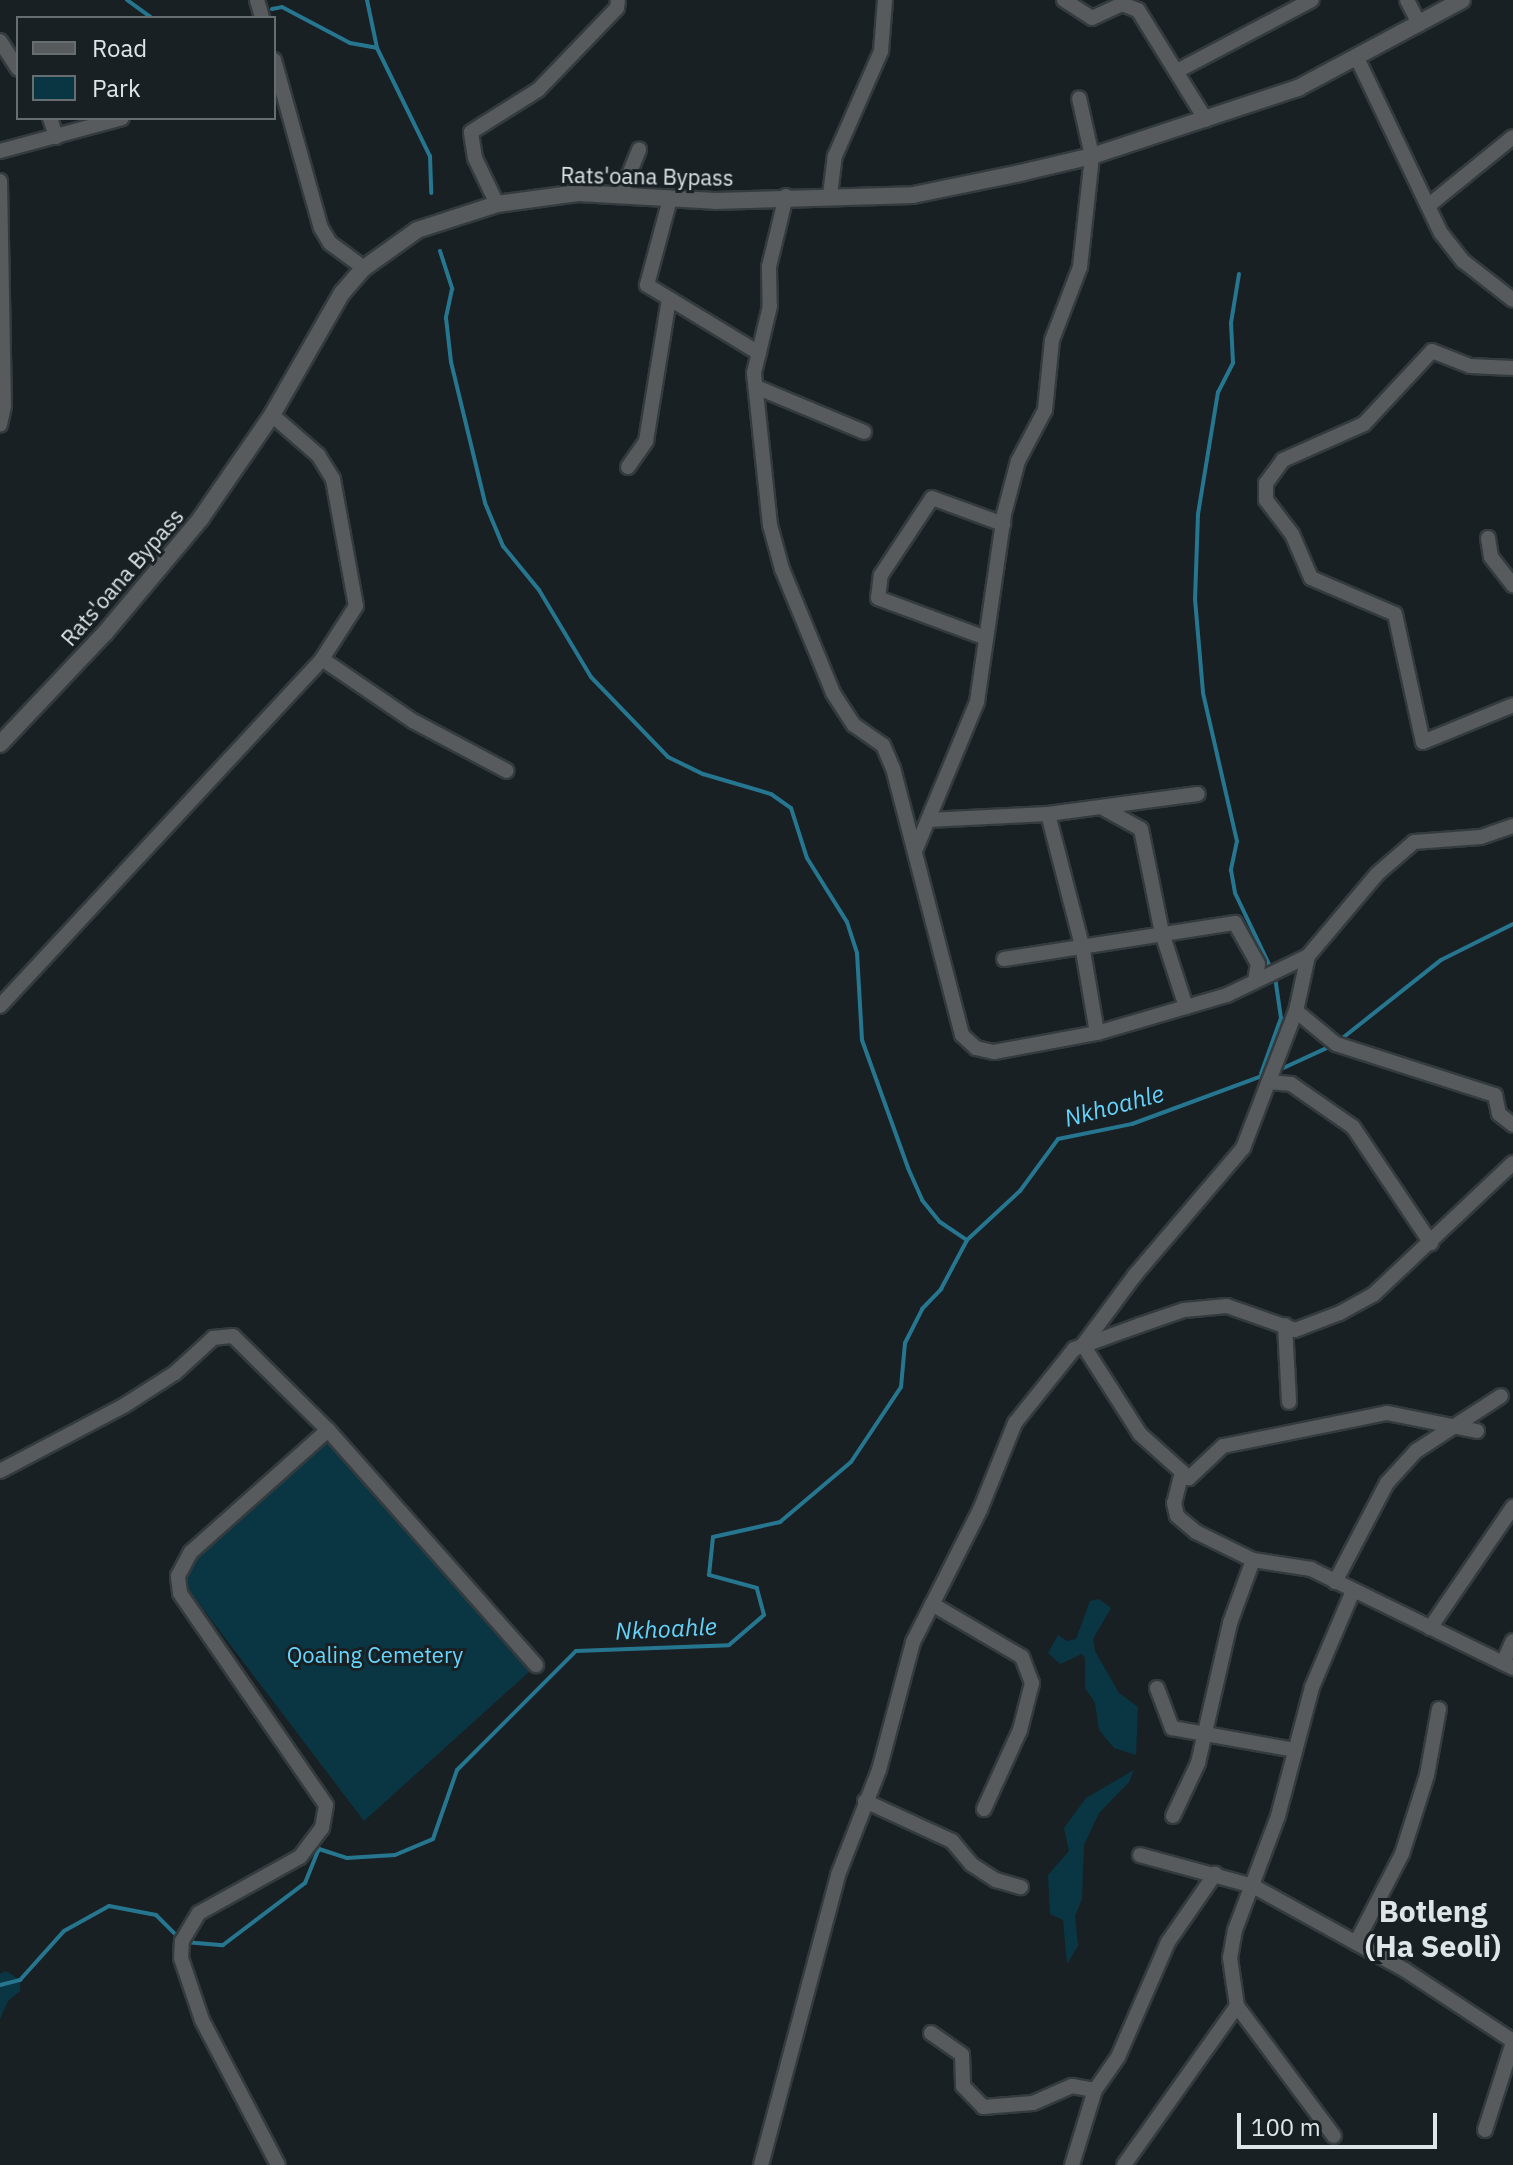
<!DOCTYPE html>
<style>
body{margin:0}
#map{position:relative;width:1513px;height:2165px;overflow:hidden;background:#182024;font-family:"IBM Plex Sans",sans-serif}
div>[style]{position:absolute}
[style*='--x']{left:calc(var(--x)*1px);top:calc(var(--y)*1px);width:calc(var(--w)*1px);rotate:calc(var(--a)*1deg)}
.green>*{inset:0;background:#0a3644}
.stream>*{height:4px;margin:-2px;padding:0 2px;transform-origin:2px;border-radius:2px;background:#267690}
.roads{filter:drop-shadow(2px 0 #343b3f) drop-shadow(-2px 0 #343b3f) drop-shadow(0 2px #343b3f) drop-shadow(0 -2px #343b3f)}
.minor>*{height:14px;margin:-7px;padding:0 7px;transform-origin:7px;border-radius:7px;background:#575b5d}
.tertiary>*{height:16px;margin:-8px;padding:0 8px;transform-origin:8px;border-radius:8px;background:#575b5d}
span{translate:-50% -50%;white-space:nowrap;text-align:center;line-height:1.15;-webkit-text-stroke:6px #182024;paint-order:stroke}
.street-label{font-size:22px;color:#dee4e7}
.park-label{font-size:22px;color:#67d7fe}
.water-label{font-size:24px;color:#63d3fa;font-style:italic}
.district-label{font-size:30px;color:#dee4e7;font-weight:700}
.legend{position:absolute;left:16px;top:16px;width:260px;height:104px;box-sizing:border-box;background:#182024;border:2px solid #676e72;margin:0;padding:10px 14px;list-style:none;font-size:24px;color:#dee4e7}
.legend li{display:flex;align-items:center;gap:16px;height:40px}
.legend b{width:40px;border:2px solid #676e72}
.scale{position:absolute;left:1237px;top:2113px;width:200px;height:36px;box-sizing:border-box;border:4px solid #dee4e7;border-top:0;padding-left:10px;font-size:24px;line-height:28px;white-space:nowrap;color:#dee4e7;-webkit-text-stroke:6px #182024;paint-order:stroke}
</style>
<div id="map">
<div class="green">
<div style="clip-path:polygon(328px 1430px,530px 1671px,364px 1821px,178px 1576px,191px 1552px)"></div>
<div style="clip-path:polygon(1099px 1599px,1111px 1608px,1093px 1639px,1095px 1651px,1119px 1693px,1138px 1707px,1136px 1755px,1114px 1748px,1099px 1730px,1095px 1703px,1085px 1688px,1085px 1658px,1082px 1654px,1060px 1664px,1048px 1653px,1058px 1635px,1067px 1641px,1076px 1639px,1090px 1601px)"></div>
<div style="clip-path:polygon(1134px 1770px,1129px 1782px,1099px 1813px,1084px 1845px,1082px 1899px,1075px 1916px,1078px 1946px,1067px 1964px,1063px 1920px,1050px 1914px,1048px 1875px,1069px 1851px,1064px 1828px,1086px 1798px)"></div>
<div style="clip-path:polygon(6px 1971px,20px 1980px,20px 1991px,8px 2001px,0 2019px,0 1974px)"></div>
</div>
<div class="stream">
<div style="--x:127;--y:0;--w:31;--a:36"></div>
<div style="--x:367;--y:0;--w:49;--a:78.2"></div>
<div style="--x:377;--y:48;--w:120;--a:63.9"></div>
<div style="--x:430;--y:156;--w:37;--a:88"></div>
<div style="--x:272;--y:9;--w:10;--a:-11"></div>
<div style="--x:282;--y:7;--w:77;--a:27.9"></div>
<div style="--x:350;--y:43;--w:27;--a:10"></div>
<div style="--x:440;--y:251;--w:40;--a:72"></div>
<div style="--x:452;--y:289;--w:30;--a:102"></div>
<div style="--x:446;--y:318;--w:44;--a:83.5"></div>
<div style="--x:451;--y:362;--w:145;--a:76.4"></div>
<div style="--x:485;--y:503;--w:47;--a:67.3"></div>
<div style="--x:503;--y:546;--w:57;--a:50.7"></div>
<div style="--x:539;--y:590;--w:101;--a:59.1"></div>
<div style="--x:591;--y:677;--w:111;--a:46.1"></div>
<div style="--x:668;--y:757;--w:39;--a:26"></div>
<div style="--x:703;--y:774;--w:71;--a:16.4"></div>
<div style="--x:771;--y:794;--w:24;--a:35"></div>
<div style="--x:791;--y:808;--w:52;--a:72.3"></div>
<div style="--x:807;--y:858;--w:75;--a:58"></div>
<div style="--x:847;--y:922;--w:33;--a:72"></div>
<div style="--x:857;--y:953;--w:87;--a:86.7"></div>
<div style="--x:862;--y:1040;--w:136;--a:70.2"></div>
<div style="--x:908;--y:1168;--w:35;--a:66"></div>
<div style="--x:922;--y:1200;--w:28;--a:51"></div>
<div style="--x:940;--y:1222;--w:32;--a:34"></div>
<div style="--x:1239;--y:274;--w:50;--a:99.3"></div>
<div style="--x:1231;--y:323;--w:40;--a:87.1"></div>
<div style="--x:1233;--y:363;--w:33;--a:117"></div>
<div style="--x:1218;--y:392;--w:124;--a:99.3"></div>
<div style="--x:1198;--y:514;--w:85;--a:92"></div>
<div style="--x:1195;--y:599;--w:94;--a:85.1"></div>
<div style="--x:1203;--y:693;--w:152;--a:77.1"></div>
<div style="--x:1237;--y:841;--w:30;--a:102"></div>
<div style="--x:1231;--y:870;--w:23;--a:80"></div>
<div style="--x:1235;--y:893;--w:93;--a:64.5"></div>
<div style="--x:1275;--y:977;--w:41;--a:81.7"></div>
<div style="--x:1281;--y:1018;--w:59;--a:109.7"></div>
<div style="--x:1340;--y:1040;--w:129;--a:-38.4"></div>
<div style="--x:1441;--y:960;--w:80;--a:-26.6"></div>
<div style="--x:1279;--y:1070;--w:60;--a:-24.8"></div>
<div style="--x:185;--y:1942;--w:38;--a:5"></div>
<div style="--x:223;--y:1945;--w:103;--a:-37.1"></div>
<div style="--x:305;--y:1883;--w:37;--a:-68"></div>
<div style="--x:319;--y:1849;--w:29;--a:18"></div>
<div style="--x:347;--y:1858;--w:48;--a:-3.6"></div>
<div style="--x:395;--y:1855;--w:41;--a:-22.8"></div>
<div style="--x:433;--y:1839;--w:73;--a:-70.8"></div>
<div style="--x:457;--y:1770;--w:168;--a:-45"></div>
<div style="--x:576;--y:1651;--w:153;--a:-2.2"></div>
<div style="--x:729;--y:1645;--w:46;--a:-40.6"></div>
<div style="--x:764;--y:1615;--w:28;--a:-105"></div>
<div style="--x:757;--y:1588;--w:50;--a:-164.8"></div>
<div style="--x:709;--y:1575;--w:38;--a:-84"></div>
<div style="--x:713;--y:1537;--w:69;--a:-12.6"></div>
<div style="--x:780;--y:1522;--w:93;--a:-40.2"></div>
<div style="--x:851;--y:1462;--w:90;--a:-56.3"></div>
<div style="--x:901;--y:1387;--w:44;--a:-84.8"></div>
<div style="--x:905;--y:1343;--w:38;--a:-63"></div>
<div style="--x:922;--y:1309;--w:28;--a:-46"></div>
<div style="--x:941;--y:1289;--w:55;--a:-62"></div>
<div style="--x:967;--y:1240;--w:72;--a:-42.8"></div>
<div style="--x:1020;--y:1191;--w:64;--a:-53.8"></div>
<div style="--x:1058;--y:1139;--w:76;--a:-11.5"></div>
<div style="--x:1132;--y:1124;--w:144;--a:-20.3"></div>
<div style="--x:0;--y:1985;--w:21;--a:-14"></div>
<div style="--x:20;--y:1980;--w:66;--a:-48.1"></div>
<div style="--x:64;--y:1931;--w:51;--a:-29.1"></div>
<div style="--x:109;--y:1906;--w:48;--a:10.8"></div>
<div style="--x:156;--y:1915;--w:31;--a:45"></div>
</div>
<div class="roads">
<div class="minor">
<div style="--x:257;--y:0;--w:19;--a:74"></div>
<div style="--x:1064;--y:0;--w:33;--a:33"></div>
<div style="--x:1092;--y:18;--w:33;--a:-25"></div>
<div style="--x:1122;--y:4;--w:17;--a:21"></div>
<div style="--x:1138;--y:10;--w:129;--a:58.3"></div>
<div style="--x:1407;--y:0;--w:27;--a:63"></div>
<div style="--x:0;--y:41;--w:33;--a:57"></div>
<div style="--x:1357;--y:58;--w:194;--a:64.4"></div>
<div style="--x:1441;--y:233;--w:36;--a:52"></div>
<div style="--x:1463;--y:261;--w:63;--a:38"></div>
<div style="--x:274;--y:60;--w:174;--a:74.4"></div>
<div style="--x:321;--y:228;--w:17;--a:59"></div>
<div style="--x:330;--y:243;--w:42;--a:36.3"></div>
<div style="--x:1179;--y:70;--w:150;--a:-27.8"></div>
<div style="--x:50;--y:118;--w:20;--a:72"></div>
<div style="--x:0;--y:151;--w:126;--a:-15.1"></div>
<div style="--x:0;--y:181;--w:225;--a:89"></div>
<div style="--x:4;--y:406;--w:19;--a:102"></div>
<div style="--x:621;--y:194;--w:48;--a:-67.8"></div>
<div style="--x:830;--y:195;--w:39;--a:-83"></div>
<div style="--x:835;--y:156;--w:115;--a:-66.3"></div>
<div style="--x:881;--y:51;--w:51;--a:-85.5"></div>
<div style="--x:786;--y:196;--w:73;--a:103.5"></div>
<div style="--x:769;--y:267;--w:39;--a:89"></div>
<div style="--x:770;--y:306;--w:69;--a:103.4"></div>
<div style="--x:754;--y:373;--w:153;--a:84"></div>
<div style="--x:770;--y:525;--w:46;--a:74.7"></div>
<div style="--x:782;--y:569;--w:134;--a:67.6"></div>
<div style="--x:833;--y:693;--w:38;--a:57"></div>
<div style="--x:854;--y:725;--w:35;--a:35"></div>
<div style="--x:883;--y:745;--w:25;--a:67"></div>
<div style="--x:893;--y:768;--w:276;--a:75.5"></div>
<div style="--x:962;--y:1035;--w:19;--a:43"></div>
<div style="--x:976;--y:1048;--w:18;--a:13"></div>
<div style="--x:994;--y:1052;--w:105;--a:-10.5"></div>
<div style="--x:1097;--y:1033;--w:135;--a:-16.3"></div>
<div style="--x:1227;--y:995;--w:90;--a:-25.7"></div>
<div style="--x:670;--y:199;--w:89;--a:105"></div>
<div style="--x:647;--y:285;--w:131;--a:31.3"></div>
<div style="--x:497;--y:204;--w:51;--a:-115.6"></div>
<div style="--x:475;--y:158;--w:26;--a:-99"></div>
<div style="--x:471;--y:132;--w:79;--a:-32.1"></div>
<div style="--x:538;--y:90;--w:114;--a:-46.1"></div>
<div style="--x:617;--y:8;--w:8;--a:-83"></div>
<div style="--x:1428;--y:206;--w:109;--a:-39.1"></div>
<div style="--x:1513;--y:368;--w:43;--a:-177.3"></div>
<div style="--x:1470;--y:366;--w:41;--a:-158.5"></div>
<div style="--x:1432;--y:351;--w:100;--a:133"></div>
<div style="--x:1364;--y:424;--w:89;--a:156"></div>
<div style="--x:1283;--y:460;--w:29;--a:126"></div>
<div style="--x:1266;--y:483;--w:17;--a:90"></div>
<div style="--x:1266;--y:500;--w:43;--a:52.6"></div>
<div style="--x:1292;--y:534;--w:48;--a:66.6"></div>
<div style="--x:1311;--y:578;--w:91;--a:23.2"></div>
<div style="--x:1395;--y:614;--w:131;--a:77.7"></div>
<div style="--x:1423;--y:742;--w:97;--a:-22.3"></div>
<div style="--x:756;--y:387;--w:117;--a:22.6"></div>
<div style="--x:628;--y:467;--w:32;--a:-55"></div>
<div style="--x:646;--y:441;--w:144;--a:-80.8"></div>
<div style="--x:1488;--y:538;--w:19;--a:81"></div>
<div style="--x:1491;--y:557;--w:36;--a:52"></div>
<div style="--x:986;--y:638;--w:115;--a:-159.7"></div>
<div style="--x:878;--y:598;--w:23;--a:-83"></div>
<div style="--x:881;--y:575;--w:92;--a:-56.5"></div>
<div style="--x:932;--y:498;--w:76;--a:20.1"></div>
<div style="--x:322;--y:659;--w:110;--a:34.3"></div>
<div style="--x:413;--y:721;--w:106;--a:28"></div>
<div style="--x:1103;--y:808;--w:43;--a:28.9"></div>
<div style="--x:1141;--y:829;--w:106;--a:78.6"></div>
<div style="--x:1162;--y:933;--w:78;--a:72"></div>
<div style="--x:1048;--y:814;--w:151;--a:-7.6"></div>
<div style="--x:928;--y:820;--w:120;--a:-2.9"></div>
<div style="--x:1048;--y:814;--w:135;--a:75.5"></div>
<div style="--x:1082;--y:945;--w:89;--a:80.3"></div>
<div style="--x:915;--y:851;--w:161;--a:-67.4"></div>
<div style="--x:977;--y:702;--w:190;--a:-81.8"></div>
<div style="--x:1004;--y:514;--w:55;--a:-75.2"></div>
<div style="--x:1018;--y:461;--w:58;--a:-62.1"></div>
<div style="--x:1045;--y:410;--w:70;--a:-84.3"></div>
<div style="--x:1052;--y:340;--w:78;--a:-69"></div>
<div style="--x:1080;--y:267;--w:112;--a:-83.8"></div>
<div style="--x:1092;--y:156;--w:59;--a:-102.6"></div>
<div style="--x:1004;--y:959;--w:234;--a:-8.9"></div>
<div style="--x:1235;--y:923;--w:47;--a:60.7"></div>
<div style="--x:1258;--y:964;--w:17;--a:100"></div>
<div style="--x:0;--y:1006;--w:473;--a:-47.1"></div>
<div style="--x:322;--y:659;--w:63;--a:-57.3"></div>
<div style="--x:356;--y:606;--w:129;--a:-100.3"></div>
<div style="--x:333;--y:479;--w:28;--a:-122"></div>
<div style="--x:318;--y:455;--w:61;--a:-139"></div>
<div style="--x:1296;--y:1011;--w:52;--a:39.5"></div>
<div style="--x:1336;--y:1044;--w:167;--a:17.8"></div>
<div style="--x:1495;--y:1095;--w:19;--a:78"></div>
<div style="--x:1499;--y:1114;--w:18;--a:38"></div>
<div style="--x:1269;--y:1082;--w:22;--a:5"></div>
<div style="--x:1291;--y:1084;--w:75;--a:34.7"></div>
<div style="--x:1353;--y:1127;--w:140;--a:56.1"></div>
<div style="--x:1285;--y:1325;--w:77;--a:87"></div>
<div style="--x:1477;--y:1431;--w:92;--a:-168.7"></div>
<div style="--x:1387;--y:1413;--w:167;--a:168.6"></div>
<div style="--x:1223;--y:1446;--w:47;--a:136.7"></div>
<div style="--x:1189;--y:1478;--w:66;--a:-138.1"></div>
<div style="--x:1140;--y:1434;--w:106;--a:-122.6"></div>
<div style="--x:1083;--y:1345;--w:87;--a:-53.4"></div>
<div style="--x:1135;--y:1275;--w:167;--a:-49.6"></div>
<div style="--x:1243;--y:1148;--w:147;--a:-68.9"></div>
<div style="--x:1296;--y:1011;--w:56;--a:-77.7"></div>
<div style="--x:1308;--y:956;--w:107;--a:-49.9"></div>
<div style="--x:1377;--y:874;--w:49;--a:-40.9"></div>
<div style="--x:1414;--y:842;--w:67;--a:-4.3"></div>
<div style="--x:1481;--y:837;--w:34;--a:-19"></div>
<div style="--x:0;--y:1471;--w:141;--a:-27.8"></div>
<div style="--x:125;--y:1405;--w:59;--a:-32.6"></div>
<div style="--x:175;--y:1373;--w:52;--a:-42.6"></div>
<div style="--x:213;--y:1338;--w:20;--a:-6"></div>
<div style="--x:233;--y:1336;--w:134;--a:44.7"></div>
<div style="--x:328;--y:1430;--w:314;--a:48.5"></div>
<div style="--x:1182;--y:1472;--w:32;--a:104"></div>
<div style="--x:1174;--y:1503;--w:13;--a:77"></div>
<div style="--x:1177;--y:1516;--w:25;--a:40"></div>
<div style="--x:1196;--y:1532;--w:64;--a:26.2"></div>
<div style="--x:1335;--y:1582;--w:112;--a:-62.3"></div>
<div style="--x:1387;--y:1483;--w:43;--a:-47.8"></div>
<div style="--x:1416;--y:1451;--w:101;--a:-32.9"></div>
<div style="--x:932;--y:1604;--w:104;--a:30.5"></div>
<div style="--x:1022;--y:1657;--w:28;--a:69"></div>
<div style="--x:1032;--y:1683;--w:49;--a:104.3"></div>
<div style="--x:1020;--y:1730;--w:87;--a:114.5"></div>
<div style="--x:1430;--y:1628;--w:147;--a:-55.6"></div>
<div style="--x:1503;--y:1663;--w:24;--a:-66"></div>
<div style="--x:1157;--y:1688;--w:43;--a:69.4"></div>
<div style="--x:1172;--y:1728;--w:124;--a:10.2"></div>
<div style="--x:865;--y:1801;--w:96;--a:24.7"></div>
<div style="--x:952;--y:1841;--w:30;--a:50"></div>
<div style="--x:971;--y:1864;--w:30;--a:33"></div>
<div style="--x:996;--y:1880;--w:26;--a:16"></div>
<div style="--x:1173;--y:1816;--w:59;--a:-64.7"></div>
<div style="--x:1198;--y:1763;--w:144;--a:-77.1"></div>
<div style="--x:1230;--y:1623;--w:67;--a:-69.9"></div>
<div style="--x:1253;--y:1560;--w:59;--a:8.8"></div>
<div style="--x:1311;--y:1569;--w:225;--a:26.1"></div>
<div style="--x:1140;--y:1855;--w:117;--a:15.3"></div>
<div style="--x:1253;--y:1886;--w:174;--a:28.9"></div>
<div style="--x:1405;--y:1970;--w:129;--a:33.3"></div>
<div style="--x:1356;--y:1943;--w:100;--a:-62.7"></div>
<div style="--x:1402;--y:1854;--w:83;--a:-72.4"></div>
<div style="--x:1427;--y:1775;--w:67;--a:-79.7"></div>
<div style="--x:1237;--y:2006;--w:162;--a:53.3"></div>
<div style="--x:931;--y:2033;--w:38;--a:35"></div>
<div style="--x:962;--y:2055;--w:31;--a:88"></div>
<div style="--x:963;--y:2086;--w:29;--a:46"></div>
<div style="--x:983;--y:2107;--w:50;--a:-4.6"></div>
<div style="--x:1033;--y:2103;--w:43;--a:-23.6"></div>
<div style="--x:1072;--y:2086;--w:23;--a:10"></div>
<div style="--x:1485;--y:2130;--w:92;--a:-72.3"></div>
<div style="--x:278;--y:2165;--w:164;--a:-117.7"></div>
<div style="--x:202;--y:2020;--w:65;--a:-108.7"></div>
<div style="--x:181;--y:1958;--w:17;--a:-87"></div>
<div style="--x:182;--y:1941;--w:33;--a:-59"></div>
<div style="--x:199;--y:1913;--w:115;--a:-29"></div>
<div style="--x:300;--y:1857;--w:36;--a:-53"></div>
<div style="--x:322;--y:1828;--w:23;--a:-80"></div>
<div style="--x:326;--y:1805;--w:257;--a:-124.6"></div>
<div style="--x:180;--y:1593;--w:17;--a:-97"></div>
<div style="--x:178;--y:1576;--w:27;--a:-62"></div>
<div style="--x:191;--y:1552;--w:183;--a:-41.7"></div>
<div style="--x:761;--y:2165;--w:300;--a:-75.1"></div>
<div style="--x:838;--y:1875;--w:113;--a:-68.7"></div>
<div style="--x:879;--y:1770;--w:132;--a:-75.1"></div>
<div style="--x:913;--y:1642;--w:148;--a:-63.1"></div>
<div style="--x:980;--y:1510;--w:94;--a:-68.1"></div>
<div style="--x:1015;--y:1423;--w:95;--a:-51.4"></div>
<div style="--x:1074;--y:1349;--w:70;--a:-20"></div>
<div style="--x:1140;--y:1325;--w:46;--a:-18.8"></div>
<div style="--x:1184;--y:1310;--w:43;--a:-5.3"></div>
<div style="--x:1227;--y:1306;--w:72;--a:19.4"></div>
<div style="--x:1295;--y:1330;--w:48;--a:-20.7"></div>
<div style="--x:1340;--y:1313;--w:39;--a:-29"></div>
<div style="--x:1374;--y:1294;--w:191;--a:-43.3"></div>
<div style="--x:1072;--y:2165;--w:78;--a:-73"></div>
<div style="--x:1095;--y:2090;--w:40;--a:-55.1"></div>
<div style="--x:1118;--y:2057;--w:125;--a:-66.5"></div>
<div style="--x:1168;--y:1942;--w:83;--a:-55.3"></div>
<div style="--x:1124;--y:2165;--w:195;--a:-54.6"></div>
<div style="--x:1237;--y:2006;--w:49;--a:-98.3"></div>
<div style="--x:1230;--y:1958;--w:28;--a:-80"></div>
<div style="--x:1235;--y:1930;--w:122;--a:-69.3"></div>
<div style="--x:1278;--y:1816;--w:133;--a:-75.2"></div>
<div style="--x:1312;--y:1687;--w:102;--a:-66.9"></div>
</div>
<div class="tertiary">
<div style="--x:0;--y:744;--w:153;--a:-46.6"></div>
<div style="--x:105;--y:633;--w:150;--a:-50.1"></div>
<div style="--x:201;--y:518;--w:125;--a:-55.4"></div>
<div style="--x:272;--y:415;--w:141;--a:-60.2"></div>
<div style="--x:342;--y:293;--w:33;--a:-49"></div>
<div style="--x:364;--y:268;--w:65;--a:-35.6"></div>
<div style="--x:417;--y:230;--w:84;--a:-18"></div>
<div style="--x:497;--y:204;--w:82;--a:-7.7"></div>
<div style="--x:578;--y:193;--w:137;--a:3.3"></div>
<div style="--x:715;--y:201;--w:198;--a:-1.7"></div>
<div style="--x:913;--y:195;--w:109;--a:-11.6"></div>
<div style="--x:1020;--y:173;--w:74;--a:-13.3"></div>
<div style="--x:1092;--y:156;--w:217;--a:-18.3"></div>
<div style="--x:1298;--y:88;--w:186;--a:-28.2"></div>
</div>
</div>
<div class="street-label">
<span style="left:647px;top:176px;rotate:1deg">Rats'oana Bypass</span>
<span style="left:122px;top:577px;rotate:-49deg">Rats'oana Bypass</span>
</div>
<div class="park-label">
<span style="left:375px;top:1655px">Qoaling Cemetery</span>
</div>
<div class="water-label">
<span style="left:1114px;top:1106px;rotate:-15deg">Nkhoahle</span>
<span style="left:666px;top:1629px;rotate:-3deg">Nkhoahle</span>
</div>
<div class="district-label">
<span style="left:1433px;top:1928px">Botleng<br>(Ha Seoli)</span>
</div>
<ul class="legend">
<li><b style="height:10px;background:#575b5d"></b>Road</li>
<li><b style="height:22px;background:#0a3644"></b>Park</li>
</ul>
<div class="scale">100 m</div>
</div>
